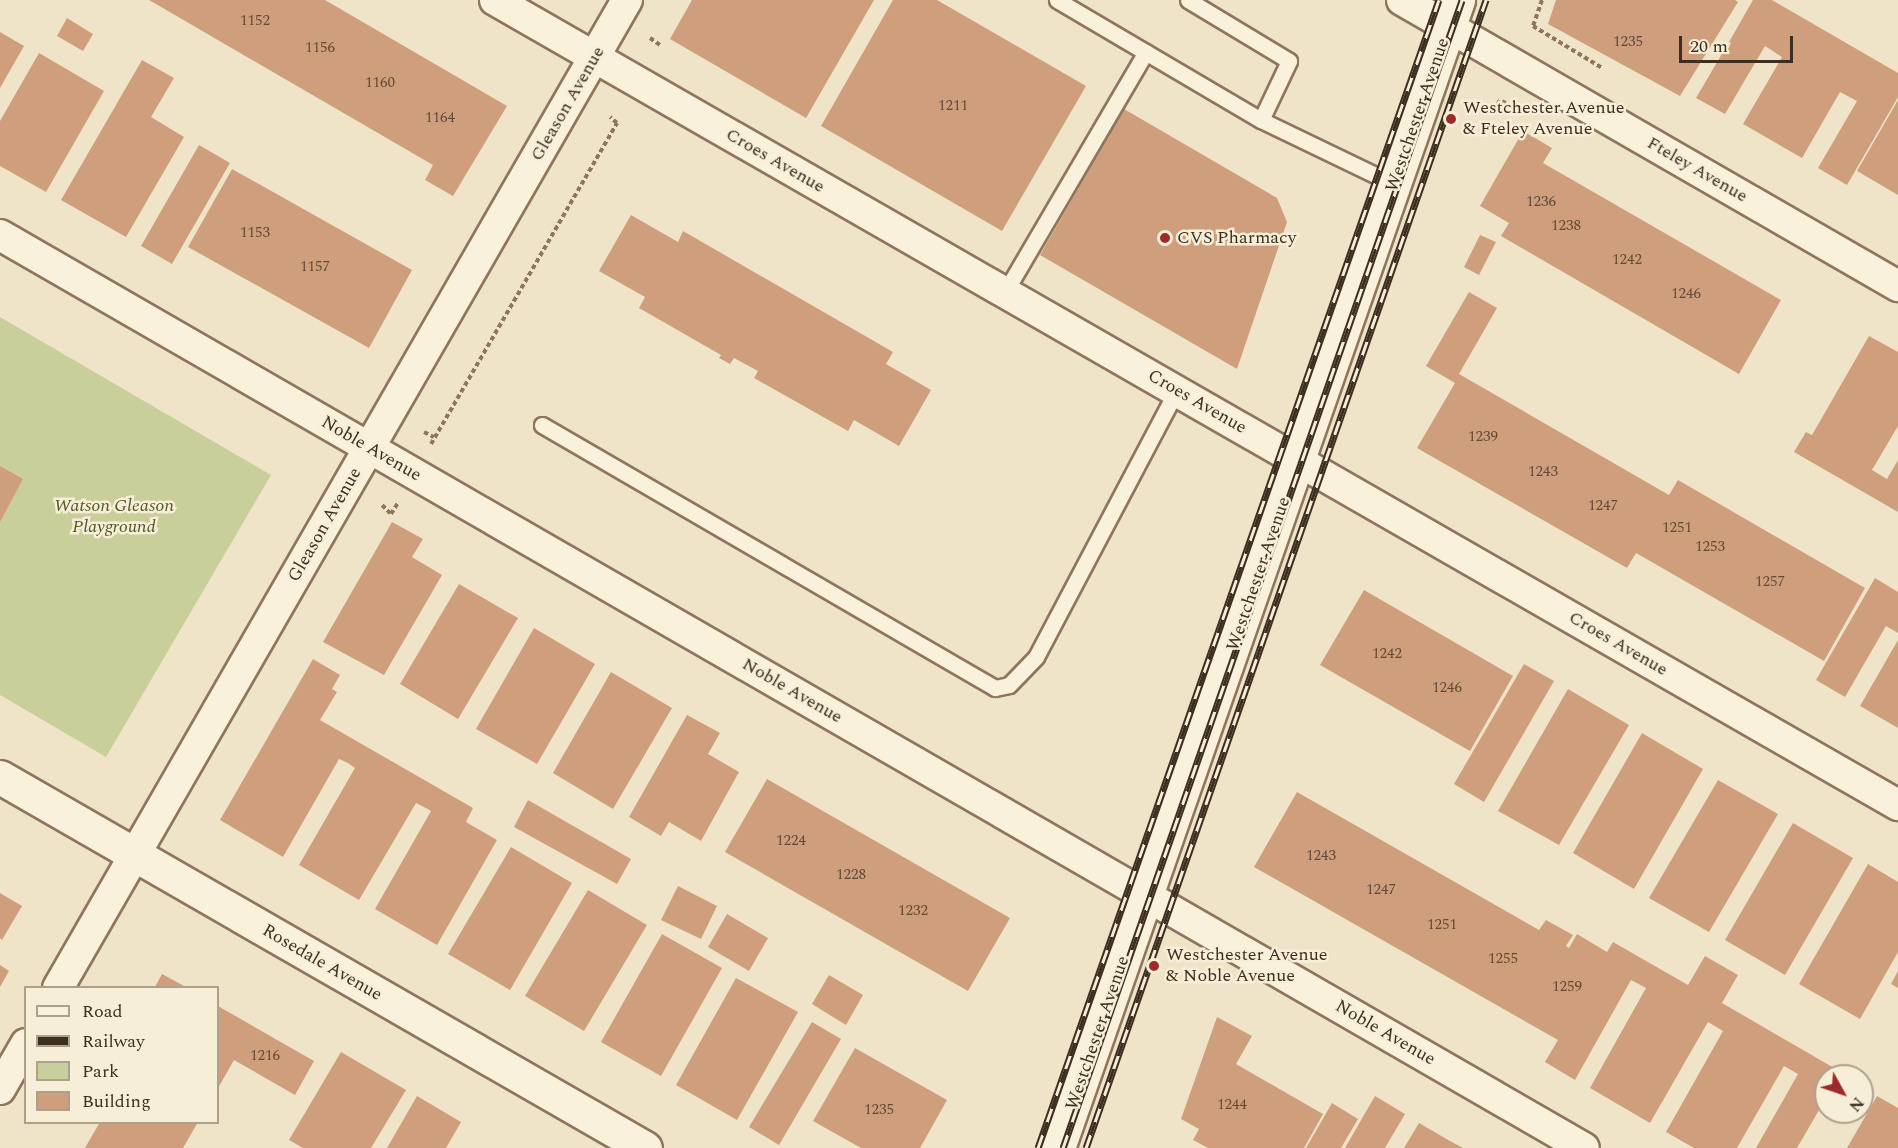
<!DOCTYPE html>
<style>
body{margin:0}
#map{position:relative;width:1898px;height:1148px;overflow:hidden;background:#f0e4c8;font-family:Spectral,serif}
div>[style]{position:absolute}
[style*='--x']{left:calc(var(--x)*1px);top:calc(var(--y)*1px);width:calc(var(--w)*1px);rotate:calc(var(--a)*1deg)}
.green>*{inset:0;background:#c9cf9b}
.building>*{inset:0;background:#cf9f7d}
.path>*{height:4px;margin-top:-2px;transform-origin:0;background:repeating-linear-gradient(90deg,#8d765c 0 4.5px,transparent 0 7.5px)}
.roads{filter:drop-shadow(2px 0 #8d765c) drop-shadow(-2px 0 #8d765c) drop-shadow(0 2px #8d765c) drop-shadow(0 -2px #8d765c)}
.service>*{height:15px;margin:-7.5px;padding:0 7.5px;transform-origin:7.5px;border-radius:7.5px;background:#faf1dc}
.minor>*{height:30px;margin:-15px;padding:0 15px;transform-origin:15px;border-radius:15px;background:#faf1dc}
.tertiary>*{height:33px;margin:-16.5px;padding:0 16.5px;transform-origin:16.5px;border-radius:16.5px;background:#faf1dc}
.secondary>*{height:33px;margin:-16.5px;padding:0 16.5px;transform-origin:16.5px;border-radius:16.5px;background:#faf1dc}
.rail>*{height:7px;margin-top:-3.5px;transform-origin:0;background:repeating-linear-gradient(90deg,#f7eed8 0 14px,#3d2e20 0 28px);box-sizing:border-box;border-block:2px solid #3d2e20}
.dots>*{width:16px;height:16px;translate:-50% -50%;box-sizing:border-box;border:3px solid #f7eed8;border-radius:50%}
span{translate:-50% -50%;white-space:nowrap;text-align:center;line-height:1.15;-webkit-text-stroke:5px #f7eed8;paint-order:stroke}
.number-label{font-size:15px;color:#624a37}
.number-label span{-webkit-text-stroke-width:0}
.street-label{font-size:18px;color:#3d2e20}
.poi-label{font-size:18px;color:#3d2e20}
.left{translate:0 -50%;text-align:left}
.park-label{font-size:18px;color:#4d5a26;font-style:italic}
.legend{position:absolute;left:24px;top:986px;width:195px;height:138px;box-sizing:border-box;background:#f7eed8;border:2px solid #ada18e;margin:0;padding:8px 10px;list-style:none;font-size:18px;color:#3d2e20}
.legend li{display:flex;align-items:center;gap:12px;height:30px}
.legend b{width:30px;border:2px solid #ada18e}
.north{position:absolute;left:1814px;top:1064px;width:60px;height:60px;box-sizing:border-box;background:#f7eed8;border:2px solid #ada18e;border-radius:50%;rotate:130deg;font-size:16px;font-weight:700;line-height:24px;text-align:center;color:#3d2e20}
.north::after{content:'';display:block;margin:auto;width:21px;height:27px;background:#9e2a2b;clip-path:polygon(50% 0,100% 100%,50% 72%,0 100%)}
.scale{position:absolute;left:1679px;top:36px;width:114px;height:27px;box-sizing:border-box;border:3px solid #3d2e20;border-top:0;padding-left:8px;font-size:18px;line-height:21px;white-space:nowrap;color:#3d2e20;-webkit-text-stroke:4px #f7eed8;paint-order:stroke}
</style>
<div id="map">
<div class="green">
<div style="clip-path:polygon(0 317px,271px 475px,106px 757px,0 695px)"></div>
</div>
<div class="building">
<div style="clip-path:polygon(149px 0,325px 0,507px 106px,453px 196px,425px 180px,433px 165px)"></div>
<div style="clip-path:polygon(692px 0,874px 0,806px 118px,670px 39px)"></div>
<div style="clip-path:polygon(893px 0,937px 0,1086px 86px,1002px 231px,821px 126px)"></div>
<div style="clip-path:polygon(1556px 0,1735px 0,1738px 2px,1680px 96px,1548px 24px)"></div>
<div style="clip-path:polygon(1753px 0,1772px 0,1898px 73px,1898px 97px,1847px 185px,1818px 168px,1857px 101px,1840px 92px,1802px 158px,1743px 124px,1782px 57px,1765px 46px,1725px 114px,1696px 98px,1723px 52px,1726px 53px,1731px 43px,1729px 42px)"></div>
<div style="clip-path:polygon(67px 18px,93px 34px,83px 51px,57px 36px)"></div>
<div style="clip-path:polygon(0 32px,24px 46px,0 88px)"></div>
<div style="clip-path:polygon(39px 53px,104px 91px,46px 192px,0 166px,0 121px)"></div>
<div style="clip-path:polygon(142px 60px,174px 78px,151px 117px,184px 137px,126px 237px,61px 200px)"></div>
<div style="clip-path:polygon(1898px 100px,1898px 195px,1857px 171px)"></div>
<div style="clip-path:polygon(1124px 109px,1277px 198px,1287px 222px,1237px 369px,1040px 255px)"></div>
<div style="clip-path:polygon(1523px 131px,1552px 148px,1543px 163px,1781px 300px,1739px 374px,1501px 236px,1509px 223px,1480px 206px)"></div>
<div style="clip-path:polygon(199px 145px,230px 163px,172px 264px,141px 246px)"></div>
<div style="clip-path:polygon(232px 169px,412px 270px,369px 348px,188px 247px)"></div>
<div style="clip-path:polygon(631px 215px,678px 242px,683px 231px,893px 352px,886px 364px,931px 390px,899px 446px,854px 420px,848px 431px,754px 378px,758px 371px,734px 358px,730px 364px,719px 358px,721px 355px,639px 308px,645px 297px,599px 271px)"></div>
<div style="clip-path:polygon(1480px 235px,1496px 242px,1479px 275px,1464px 267px)"></div>
<div style="clip-path:polygon(1469px 292px,1497px 308px,1459px 374px,1669px 495px,1678px 480px,1865px 588px,1824px 661px,1636px 553px,1627px 568px,1417px 448px,1455px 383px,1426px 366px)"></div>
<div style="clip-path:polygon(1869px 336px,1898px 352px,1898px 426px,1872px 470px,1887px 479px,1898px 460px,1898px 512px,1794px 452px,1806px 432px,1812px 435px)"></div>
<div style="clip-path:polygon(0 466px,23px 479px,0 522px)"></div>
<div style="clip-path:polygon(392px 522px,423px 539px,412px 557px,442px 575px,384px 675px,323px 642px)"></div>
<div style="clip-path:polygon(1875px 578px,1898px 592px,1898px 633px,1886px 626px,1845px 697px,1816px 680px)"></div>
<div style="clip-path:polygon(459px 584px,518px 618px,458px 719px,400px 684px)"></div>
<div style="clip-path:polygon(1364px 590px,1513px 676px,1470px 751px,1320px 665px)"></div>
<div style="clip-path:polygon(534px 628px,595px 664px,537px 764px,476px 729px)"></div>
<div style="clip-path:polygon(1898px 640px,1898px 728px,1860px 706px)"></div>
<div style="clip-path:polygon(313px 659px,340px 675px,332px 689px,337px 692px,320px 720px,473px 808px,466px 822px,497px 840px,437px 945px,375px 909px,431px 811px,424px 807px,416px 803px,359px 900px,299px 865px,355px 768px,348px 763px,339px 759px,283px 857px,220px 820px)"></div>
<div style="clip-path:polygon(1524px 664px,1554px 681px,1484px 802px,1454px 784px)"></div>
<div style="clip-path:polygon(611px 672px,672px 708px,613px 809px,553px 773px)"></div>
<div style="clip-path:polygon(1568px 689px,1629px 725px,1559px 845px,1498px 811px)"></div>
<div style="clip-path:polygon(687px 715px,720px 733px,708px 754px,739px 772px,701px 841px,669px 822px,661px 836px,629px 817px)"></div>
<div style="clip-path:polygon(1642px 733px,1703px 769px,1634px 889px,1573px 853px)"></div>
<div style="clip-path:polygon(767px 779px,1010px 918px,968px 991px,725px 852px)"></div>
<div style="clip-path:polygon(1718px 780px,1778px 814px,1709px 932px,1649px 898px)"></div>
<div style="clip-path:polygon(1297px 792px,1539px 930px,1546px 920px,1573px 935px,1566px 946px,1569px 948px,1577px 934px,1607px 952px,1613px 942px,1688px 985px,1705px 956px,1738px 975px,1722px 1003px,1841px 1072px,1839px 1076px,1826px 1076px,1826px 1098px,1797px 1148px,1756px 1148px,1798px 1074px,1784px 1066px,1737px 1148px,1694px 1148px,1666px 1132px,1723px 1031px,1708px 1022px,1650px 1123px,1590px 1088px,1646px 988px,1631px 980px,1575px 1080px,1545px 1062px,1558px 1040px,1254px 867px)"></div>
<div style="clip-path:polygon(528px 800px,631px 859px,617px 884px,514px 827px)"></div>
<div style="clip-path:polygon(1793px 823px,1853px 858px,1785px 975px,1725px 940px)"></div>
<div style="clip-path:polygon(511px 847px,572px 883px,510px 990px,448px 954px)"></div>
<div style="clip-path:polygon(1868px 864px,1898px 882px,1898px 952px,1860px 1019px,1799px 984px)"></div>
<div style="clip-path:polygon(678px 886px,717px 906px,701px 939px,661px 920px)"></div>
<div style="clip-path:polygon(588px 890px,647px 925px,584px 1031px,525px 996px)"></div>
<div style="clip-path:polygon(0 893px,22px 906px,2px 940px,0 938px)"></div>
<div style="clip-path:polygon(727px 914px,768px 938px,749px 971px,708px 947px)"></div>
<div style="clip-path:polygon(662px 934px,722px 968px,661px 1076px,601px 1042px)"></div>
<div style="clip-path:polygon(0 965px,9px 971px,0 987px)"></div>
<div style="clip-path:polygon(1898px 971px,1898px 988px,1891px 984px)"></div>
<div style="clip-path:polygon(162px 974px,186px 987px,155px 987px)"></div>
<div style="clip-path:polygon(829px 975px,863px 995px,846px 1025px,812px 1004px)"></div>
<div style="clip-path:polygon(736px 978px,798px 1012px,737px 1120px,676px 1085px)"></div>
<div style="clip-path:polygon(218px 1006px,314px 1061px,295px 1095px,234px 1060px,218px 1088px)"></div>
<div style="clip-path:polygon(1217px 1017px,1252px 1036px,1236px 1064px,1323px 1114px,1304px 1148px,1208px 1148px,1193px 1140px,1199px 1129px,1181px 1119px)"></div>
<div style="clip-path:polygon(812px 1022px,841px 1039px,779px 1145px,749px 1127px)"></div>
<div style="clip-path:polygon(855px 1048px,947px 1100px,920px 1148px,861px 1148px,813px 1121px)"></div>
<div style="clip-path:polygon(341px 1052px,406px 1090px,371px 1148px,303px 1148px,289px 1140px)"></div>
<div style="clip-path:polygon(417px 1096px,461px 1122px,446px 1148px,387px 1148px)"></div>
<div style="clip-path:polygon(1375px 1096px,1405px 1114px,1385px 1148px,1345px 1148px)"></div>
<div style="clip-path:polygon(1877px 1096px,1898px 1108px,1898px 1148px,1847px 1148px)"></div>
<div style="clip-path:polygon(1332px 1103px,1358px 1119px,1341px 1148px,1306px 1148px)"></div>
<div style="clip-path:polygon(100px 1122px,198px 1122px,183px 1148px,85px 1148px)"></div>
<div style="clip-path:polygon(1419px 1123px,1450px 1141px,1463px 1148px,1404px 1148px)"></div>
</div>
<div class="path">
<div style="--x:1542;--y:0;--w:28;--a:109"></div>
<div style="--x:1533;--y:26;--w:81;--a:31.3"></div>
<div style="--x:650;--y:38;--w:12;--a:35"></div>
<div style="--x:1497;--y:101;--w:7;--a:27"></div>
<div style="--x:1503;--y:104;--w:4;--a:-63"></div>
<div style="--x:424;--y:432;--w:11;--a:27"></div>
<div style="--x:431;--y:444;--w:371;--a:-59.9"></div>
<div style="--x:617;--y:123;--w:9;--a:-139"></div>
<div style="--x:382;--y:505;--w:13;--a:45"></div>
<div style="--x:391;--y:514;--w:13;--a:-58"></div>
</div>
<div class="roads">
<div class="service">
<div style="--x:1057;--y:0;--w:237;--a:30.5"></div>
<div style="--x:1261;--y:120;--w:148;--a:25.7"></div>
<div style="--x:1188;--y:0;--w:118;--a:31.1"></div>
<div style="--x:1289;--y:61;--w:65;--a:115.4"></div>
<div style="--x:1005;--y:292;--w:278;--a:-59.6"></div>
<div style="--x:542;--y:425;--w:524;--a:30.14"></div>
<div style="--x:995;--y:688;--w:14;--a:-12"></div>
<div style="--x:1009;--y:685;--w:39;--a:-46"></div>
<div style="--x:1036;--y:657;--w:301;--a:-62.2"></div>
</div>
<div class="minor">
<div style="--x:495;--y:0;--w:1618;--a:29.85"></div>
<div style="--x:1402;--y:0;--w:573;--a:29.97"></div>
<div style="--x:0;--y:235;--w:1828;--a:29.96"></div>
<div style="--x:58;--y:988;--w:1140;--a:-60.06"></div>
<div style="--x:0;--y:1089;--w:52;--a:-60"></div>
</div>
<div class="tertiary">
<div style="--x:0;--y:777;--w:744;--a:29.91"></div>
</div>
<div class="secondary">
<div style="--x:1058;--y:1148;--w:1216;--a:-70.79"></div>
</div>
</div>
<div class="rail">
<div style="--x:1038;--y:1148;--w:1216;--a:-70.75"></div>
<div style="--x:1063;--y:1148;--w:1215;--a:-70.83"></div>
<div style="--x:1086;--y:1148;--w:1216;--a:-70.79"></div>
</div>
<div class="dots">
<div style="left:1451px;top:119px;background:#9e2a2b"></div>
<div style="left:1165px;top:238px;background:#9e2a2b"></div>
<div style="left:1154px;top:966px;background:#9e2a2b"></div>
</div>
<div class="number-label">
<span style="left:255px;top:21px">1152</span>
<span style="left:1628px;top:42px">1235</span>
<span style="left:320px;top:48px">1156</span>
<span style="left:380px;top:83px">1160</span>
<span style="left:953px;top:106px">1211</span>
<span style="left:440px;top:118px">1164</span>
<span style="left:1541px;top:202px">1236</span>
<span style="left:1566px;top:226px">1238</span>
<span style="left:255px;top:233px">1153</span>
<span style="left:1627px;top:260px">1242</span>
<span style="left:315px;top:267px">1157</span>
<span style="left:1686px;top:294px">1246</span>
<span style="left:1483px;top:437px">1239</span>
<span style="left:1543px;top:472px">1243</span>
<span style="left:1603px;top:506px">1247</span>
<span style="left:1677px;top:528px">1251</span>
<span style="left:1710px;top:547px">1253</span>
<span style="left:1770px;top:582px">1257</span>
<span style="left:1387px;top:654px">1242</span>
<span style="left:1447px;top:688px">1246</span>
<span style="left:791px;top:841px">1224</span>
<span style="left:1321px;top:856px">1243</span>
<span style="left:851px;top:875px">1228</span>
<span style="left:1381px;top:890px">1247</span>
<span style="left:913px;top:911px">1232</span>
<span style="left:1442px;top:925px">1251</span>
<span style="left:1503px;top:959px">1255</span>
<span style="left:1567px;top:987px">1259</span>
<span style="left:265px;top:1056px">1216</span>
<span style="left:1232px;top:1105px">1244</span>
<span style="left:879px;top:1110px">1235</span>
</div>
<div class="street-label">
<span style="left:568px;top:104px;rotate:-60deg">Gleason Avenue</span>
<span style="left:1418px;top:115px;rotate:-71deg">Westchester Avenue</span>
<span style="left:775px;top:161px;rotate:30deg">Croes Avenue</span>
<span style="left:1697px;top:170px;rotate:30deg">Fteley Avenue</span>
<span style="left:1197px;top:402px;rotate:30deg">Croes Avenue</span>
<span style="left:371px;top:449px;rotate:30deg">Noble Avenue</span>
<span style="left:325px;top:525px;rotate:-60deg">Gleason Avenue</span>
<span style="left:1259px;top:574px;rotate:-71deg">Westchester Avenue</span>
<span style="left:1618px;top:644px;rotate:30deg">Croes Avenue</span>
<span style="left:792px;top:691px;rotate:30deg">Noble Avenue</span>
<span style="left:322px;top:963px;rotate:30deg">Rosedale Avenue</span>
<span style="left:1098px;top:1033px;rotate:-71deg">Westchester Avenue</span>
<span style="left:1385px;top:1033px;rotate:30deg">Noble Avenue</span>
</div>
<div class="poi-label">
<span class="left" style="left:1463px;top:119px">Westchester Avenue<br>&amp; Fteley Avenue</span>
<span class="left" style="left:1177px;top:238px">CVS Pharmacy</span>
<span class="left" style="left:1166px;top:966px">Westchester Avenue<br>&amp; Noble Avenue</span>
</div>
<div class="park-label">
<span style="left:114px;top:517px">Watson Gleason<br>Playground</span>
</div>
<ul class="legend">
<li><b style="height:8px;background:#faf1dc"></b>Road</li>
<li><b style="height:8px;background:#3d2e20"></b>Railway</li>
<li><b style="height:16px;background:#c9cf9b"></b>Park</li>
<li><b style="height:16px;background:#cf9f7d"></b>Building</li>
</ul>
<div class="north">N</div>
<div class="scale">20 m</div>
</div>
